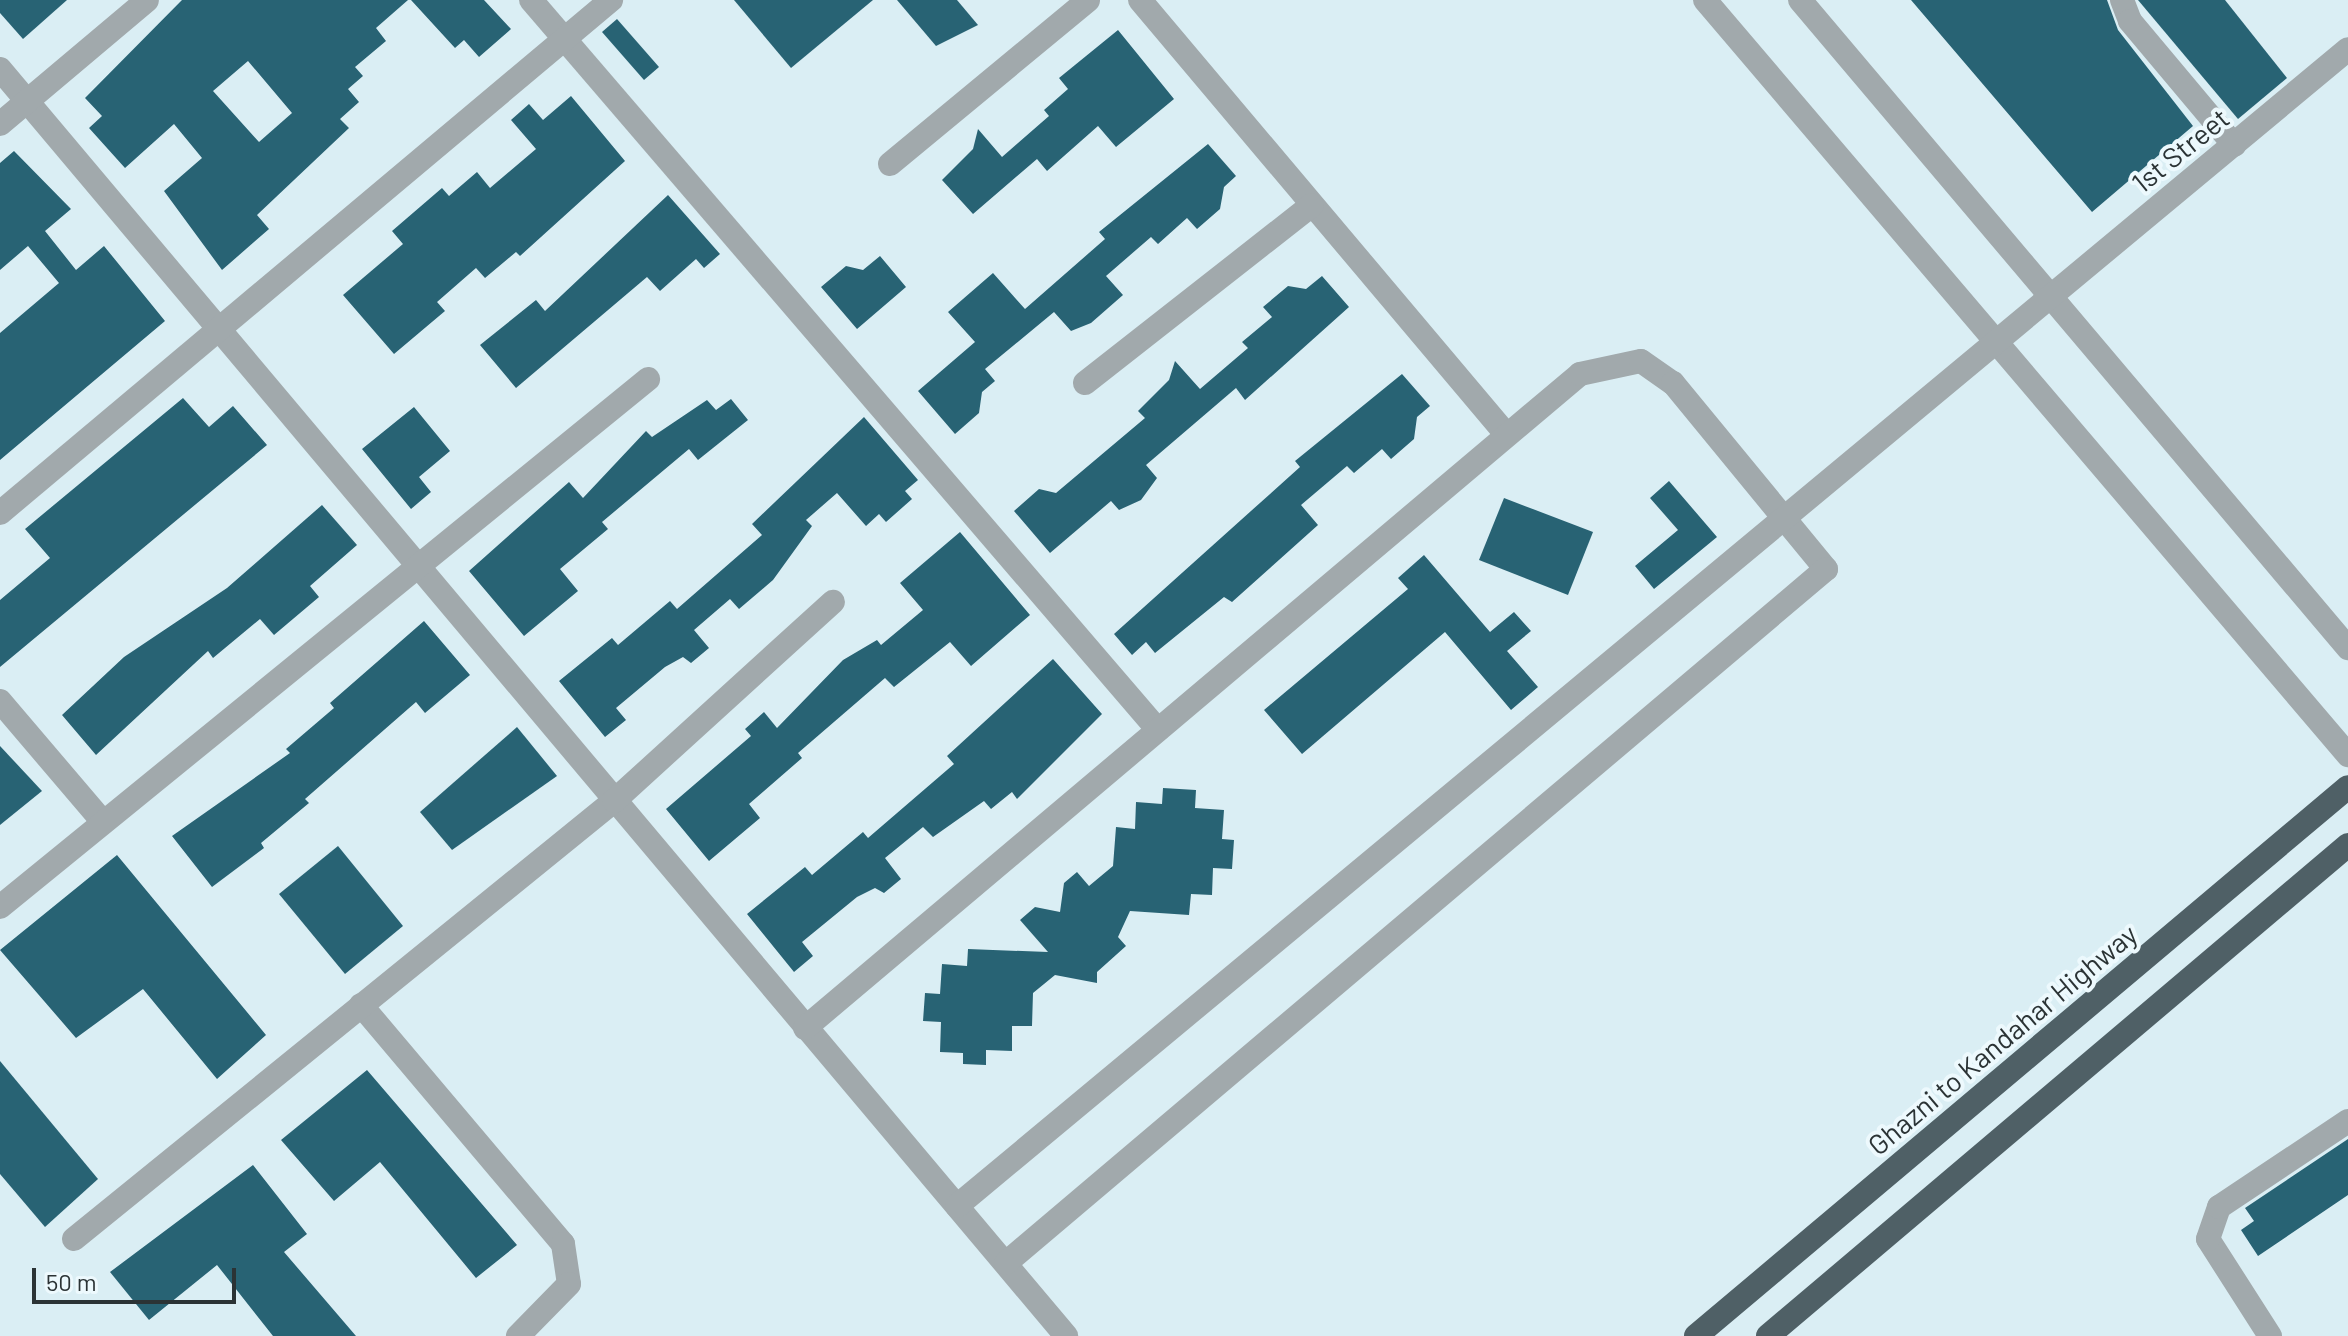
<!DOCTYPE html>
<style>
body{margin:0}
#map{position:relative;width:2348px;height:1336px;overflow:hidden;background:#daeef4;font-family:Barlow,sans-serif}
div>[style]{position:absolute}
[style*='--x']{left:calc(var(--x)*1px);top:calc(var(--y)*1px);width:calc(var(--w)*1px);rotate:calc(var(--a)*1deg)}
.building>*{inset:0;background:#286374}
.minor>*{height:24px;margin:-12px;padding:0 12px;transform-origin:12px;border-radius:12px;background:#a1a9ac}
.highway>*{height:24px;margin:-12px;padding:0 12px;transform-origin:12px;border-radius:12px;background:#4f6066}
span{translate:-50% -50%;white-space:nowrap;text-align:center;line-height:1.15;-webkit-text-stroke:8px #edf9fd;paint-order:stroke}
.street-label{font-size:28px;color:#2b3335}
.scale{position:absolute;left:32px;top:1268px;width:204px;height:36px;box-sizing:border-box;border:4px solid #2b3335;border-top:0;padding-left:10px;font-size:24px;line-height:28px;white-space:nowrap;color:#2b3335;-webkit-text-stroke:6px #edf9fd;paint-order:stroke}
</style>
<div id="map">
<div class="building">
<div style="clip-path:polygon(0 0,67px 0,23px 39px,0 13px)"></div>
<div style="clip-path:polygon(evenodd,182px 0,408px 0,376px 28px,386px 41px,355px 67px,363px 76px,348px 89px,359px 102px,340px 119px,349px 128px,257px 215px,269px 229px,222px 270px,164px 191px,202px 158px,174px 124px,125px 168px,89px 128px,102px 116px,85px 98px,182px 0,248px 61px,292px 113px,259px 142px,213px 91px,248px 61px)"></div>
<div style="clip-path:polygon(411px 0,484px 0,511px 29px,479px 57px,464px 40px,455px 48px)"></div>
<div style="clip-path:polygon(734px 0,873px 0,791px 68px)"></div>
<div style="clip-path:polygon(897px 0,957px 0,978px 25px,936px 46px)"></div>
<div style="clip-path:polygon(1911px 0,2107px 0,2118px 30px,2193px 126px,2092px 212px)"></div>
<div style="clip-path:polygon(2138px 0,2225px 0,2287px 78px,2238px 119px)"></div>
<div style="clip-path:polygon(617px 19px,659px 67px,644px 80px,602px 32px)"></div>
<div style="clip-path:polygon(1118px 30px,1174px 99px,1116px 147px,1098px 126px,1047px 171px,1037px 159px,973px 214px,942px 180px,973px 149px,978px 129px,1002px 157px,1049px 116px,1044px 110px,1068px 89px,1059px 78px)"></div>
<div style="clip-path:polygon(571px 96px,625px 161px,520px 256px,516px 252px,485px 278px,476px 268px,437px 302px,445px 311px,394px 354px,343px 295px,403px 244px,392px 231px,442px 188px,449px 196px,477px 172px,490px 188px,536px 149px,511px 120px,529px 104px,543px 120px)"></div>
<div style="clip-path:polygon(1208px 144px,1236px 176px,1224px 187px,1220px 209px,1197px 229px,1187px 218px,1158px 244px,1151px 237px,1106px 276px,1123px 295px,1091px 323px,1071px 331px,1054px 312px,985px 369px,995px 381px,982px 392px,979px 413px,955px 434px,918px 391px,975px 342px,948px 312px,993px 273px,1025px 309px,1105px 239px,1099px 232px)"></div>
<div style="clip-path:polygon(14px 151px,71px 209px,45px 231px,76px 270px,104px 246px,165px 321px,0 460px,0 333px,59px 283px,28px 246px,0 270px,0 163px)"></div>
<div style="clip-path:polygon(668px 195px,720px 254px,704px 268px,696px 259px,660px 291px,647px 277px,516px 388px,480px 345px,536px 300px,545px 311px)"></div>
<div style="clip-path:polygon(880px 256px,906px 287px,857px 329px,821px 287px,846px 266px,863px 270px)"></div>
<div style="clip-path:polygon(1322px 276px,1349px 307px,1245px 400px,1236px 388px,1146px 465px,1157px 478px,1141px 500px,1119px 510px,1111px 501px,1050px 553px,1014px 511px,1039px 489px,1056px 493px,1145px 418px,1138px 411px,1169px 380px,1175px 361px,1200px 389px,1248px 348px,1242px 342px,1272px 317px,1263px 307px,1288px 286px,1306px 289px)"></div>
<div style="clip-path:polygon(1402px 374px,1430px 406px,1417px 417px,1414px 439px,1391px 459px,1382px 449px,1354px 473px,1347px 466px,1301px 505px,1318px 525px,1232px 602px,1224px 597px,1155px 653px,1146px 642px,1132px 655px,1114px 634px,1300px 467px,1295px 461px)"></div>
<div style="clip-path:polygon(183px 398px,209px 427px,233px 406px,267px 445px,0 667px,0 600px,50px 558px,25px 529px)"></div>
<div style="clip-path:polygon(731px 399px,748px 420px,698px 460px,689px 449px,602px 522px,608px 529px,560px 569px,578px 591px,524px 636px,469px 571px,569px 482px,583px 498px,646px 431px,652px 437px,707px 400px,716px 410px)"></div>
<div style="clip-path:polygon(414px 407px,450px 451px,419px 477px,431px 492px,411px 509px,362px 449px)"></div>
<div style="clip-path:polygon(864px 417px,918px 480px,905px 491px,912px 499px,886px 522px,879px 514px,866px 526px,837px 493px,806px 520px,812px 526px,773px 580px,739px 609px,730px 599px,694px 630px,709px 648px,691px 663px,683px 657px,665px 667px,616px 708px,626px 720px,605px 737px,559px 681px,612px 638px,618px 645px,670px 601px,677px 609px,762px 535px,752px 524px)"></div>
<div style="clip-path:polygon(1669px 481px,1717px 537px,1654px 589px,1635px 566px,1678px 530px,1650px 498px)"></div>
<div style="clip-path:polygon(1504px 498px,1593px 532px,1568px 595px,1479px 560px)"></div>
<div style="clip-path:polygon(322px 505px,357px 545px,310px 586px,319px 597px,274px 635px,260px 619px,213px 658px,208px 651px,96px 755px,62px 715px,124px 657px,227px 588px)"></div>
<div style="clip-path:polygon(960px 532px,1030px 615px,971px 666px,950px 642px,894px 687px,885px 678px,798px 753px,802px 758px,749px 804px,760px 818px,709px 861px,666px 809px,751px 736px,745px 729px,764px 712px,777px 728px,843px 660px,877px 640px,881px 645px,923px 610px,900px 583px)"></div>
<div style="clip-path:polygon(1424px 555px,1490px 632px,1514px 612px,1531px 631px,1507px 651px,1538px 687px,1511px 710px,1445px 632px,1302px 754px,1264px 710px,1408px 589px,1398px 578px)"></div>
<div style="clip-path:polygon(424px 621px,470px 675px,425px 713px,416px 702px,305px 799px,309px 803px,261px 843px,264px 848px,212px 887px,172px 836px,290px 753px,286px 749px,334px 708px,330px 703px)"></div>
<div style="clip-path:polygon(1053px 659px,1102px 714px,1017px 799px,1012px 792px,991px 809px,984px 801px,933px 837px,923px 827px,885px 858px,901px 879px,884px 893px,875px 888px,857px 897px,802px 942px,813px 956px,794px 972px,747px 914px,805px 867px,812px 875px,863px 832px,868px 838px,954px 764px,947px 756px)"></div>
<div style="clip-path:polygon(517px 727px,557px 776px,452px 850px,420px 812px)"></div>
<div style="clip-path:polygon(0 746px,42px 791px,0 825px)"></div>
<div style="clip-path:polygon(1163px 788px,1196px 790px,1195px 808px,1224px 810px,1222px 839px,1234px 840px,1232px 869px,1213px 868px,1212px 895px,1191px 894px,1189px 915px,1130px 911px,1118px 937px,1126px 946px,1097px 972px,1097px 983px,1055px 975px,1033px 993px,1032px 1026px,1012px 1026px,1012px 1051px,986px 1050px,986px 1065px,963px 1064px,963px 1053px,940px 1052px,941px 1022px,923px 1021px,925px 993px,940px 994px,942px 964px,967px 966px,968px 949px,1048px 952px,1020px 920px,1035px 907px,1060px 912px,1064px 883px,1077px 872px,1089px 886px,1113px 866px,1116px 827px,1135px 829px,1136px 802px,1162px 804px)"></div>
<div style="clip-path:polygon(338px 846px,403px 926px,345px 974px,279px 894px)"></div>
<div style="clip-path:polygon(117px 855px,266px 1035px,217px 1079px,143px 989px,76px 1038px,0 950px)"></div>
<div style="clip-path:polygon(0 1061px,98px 1179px,45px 1227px,0 1174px)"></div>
<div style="clip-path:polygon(367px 1070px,517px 1245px,476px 1278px,380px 1162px,334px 1201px,281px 1140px)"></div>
<div style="clip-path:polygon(2348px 1139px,2348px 1195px,2258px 1256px,2241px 1230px,2254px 1221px,2245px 1208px)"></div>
<div style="clip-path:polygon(253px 1165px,307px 1234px,284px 1252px,356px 1336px,273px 1336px,217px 1265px,149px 1320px,110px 1272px)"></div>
</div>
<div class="minor">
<div style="--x:531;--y:0;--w:962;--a:49.34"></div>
<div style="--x:1140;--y:0;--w:568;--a:49.86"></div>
<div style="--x:1705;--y:0;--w:992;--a:49.58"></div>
<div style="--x:1800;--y:0;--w:849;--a:49.78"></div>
<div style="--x:2122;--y:0;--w:22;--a:69"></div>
<div style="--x:2130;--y:21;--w:162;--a:50"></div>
<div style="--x:0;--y:69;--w:1656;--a:49.92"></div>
<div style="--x:0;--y:124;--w:192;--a:-40.1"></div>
<div style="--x:890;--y:164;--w:257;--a:-39.6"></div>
<div style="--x:1085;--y:383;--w:288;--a:-38.1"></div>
<div style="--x:0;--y:513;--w:798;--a:-40.02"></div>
<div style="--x:0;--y:701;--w:159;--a:49.6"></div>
<div style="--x:0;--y:907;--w:836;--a:-39.17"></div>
<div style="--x:361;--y:1005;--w:313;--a:49.8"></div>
<div style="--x:563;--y:1244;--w:40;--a:81.5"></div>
<div style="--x:569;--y:1284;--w:73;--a:134.4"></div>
<div style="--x:805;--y:1028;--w:1014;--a:-40.16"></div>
<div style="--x:1580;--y:374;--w:62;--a:-12"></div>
<div style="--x:1641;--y:361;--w:39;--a:35"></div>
<div style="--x:1673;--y:383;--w:241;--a:50.6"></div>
<div style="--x:1826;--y:569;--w:1074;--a:139.76"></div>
<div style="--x:957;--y:1206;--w:1809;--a:-39.75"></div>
<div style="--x:74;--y:1239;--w:695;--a:-39.05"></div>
<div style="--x:614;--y:801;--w:296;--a:-42.3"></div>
<div style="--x:2270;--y:1336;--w:115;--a:-122.6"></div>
<div style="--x:2208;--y:1239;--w:34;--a:-71"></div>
<div style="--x:2219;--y:1207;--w:155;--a:-33.7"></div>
</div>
<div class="highway">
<div style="--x:1696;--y:1336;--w:852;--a:-40.1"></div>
<div style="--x:1768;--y:1336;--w:760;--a:-40.25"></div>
</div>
<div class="street-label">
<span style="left:2180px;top:150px;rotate:-39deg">1st Street</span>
<span style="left:2002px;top:1039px;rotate:-40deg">Ghazni to Kandahar Highway</span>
</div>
<div class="scale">50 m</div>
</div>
